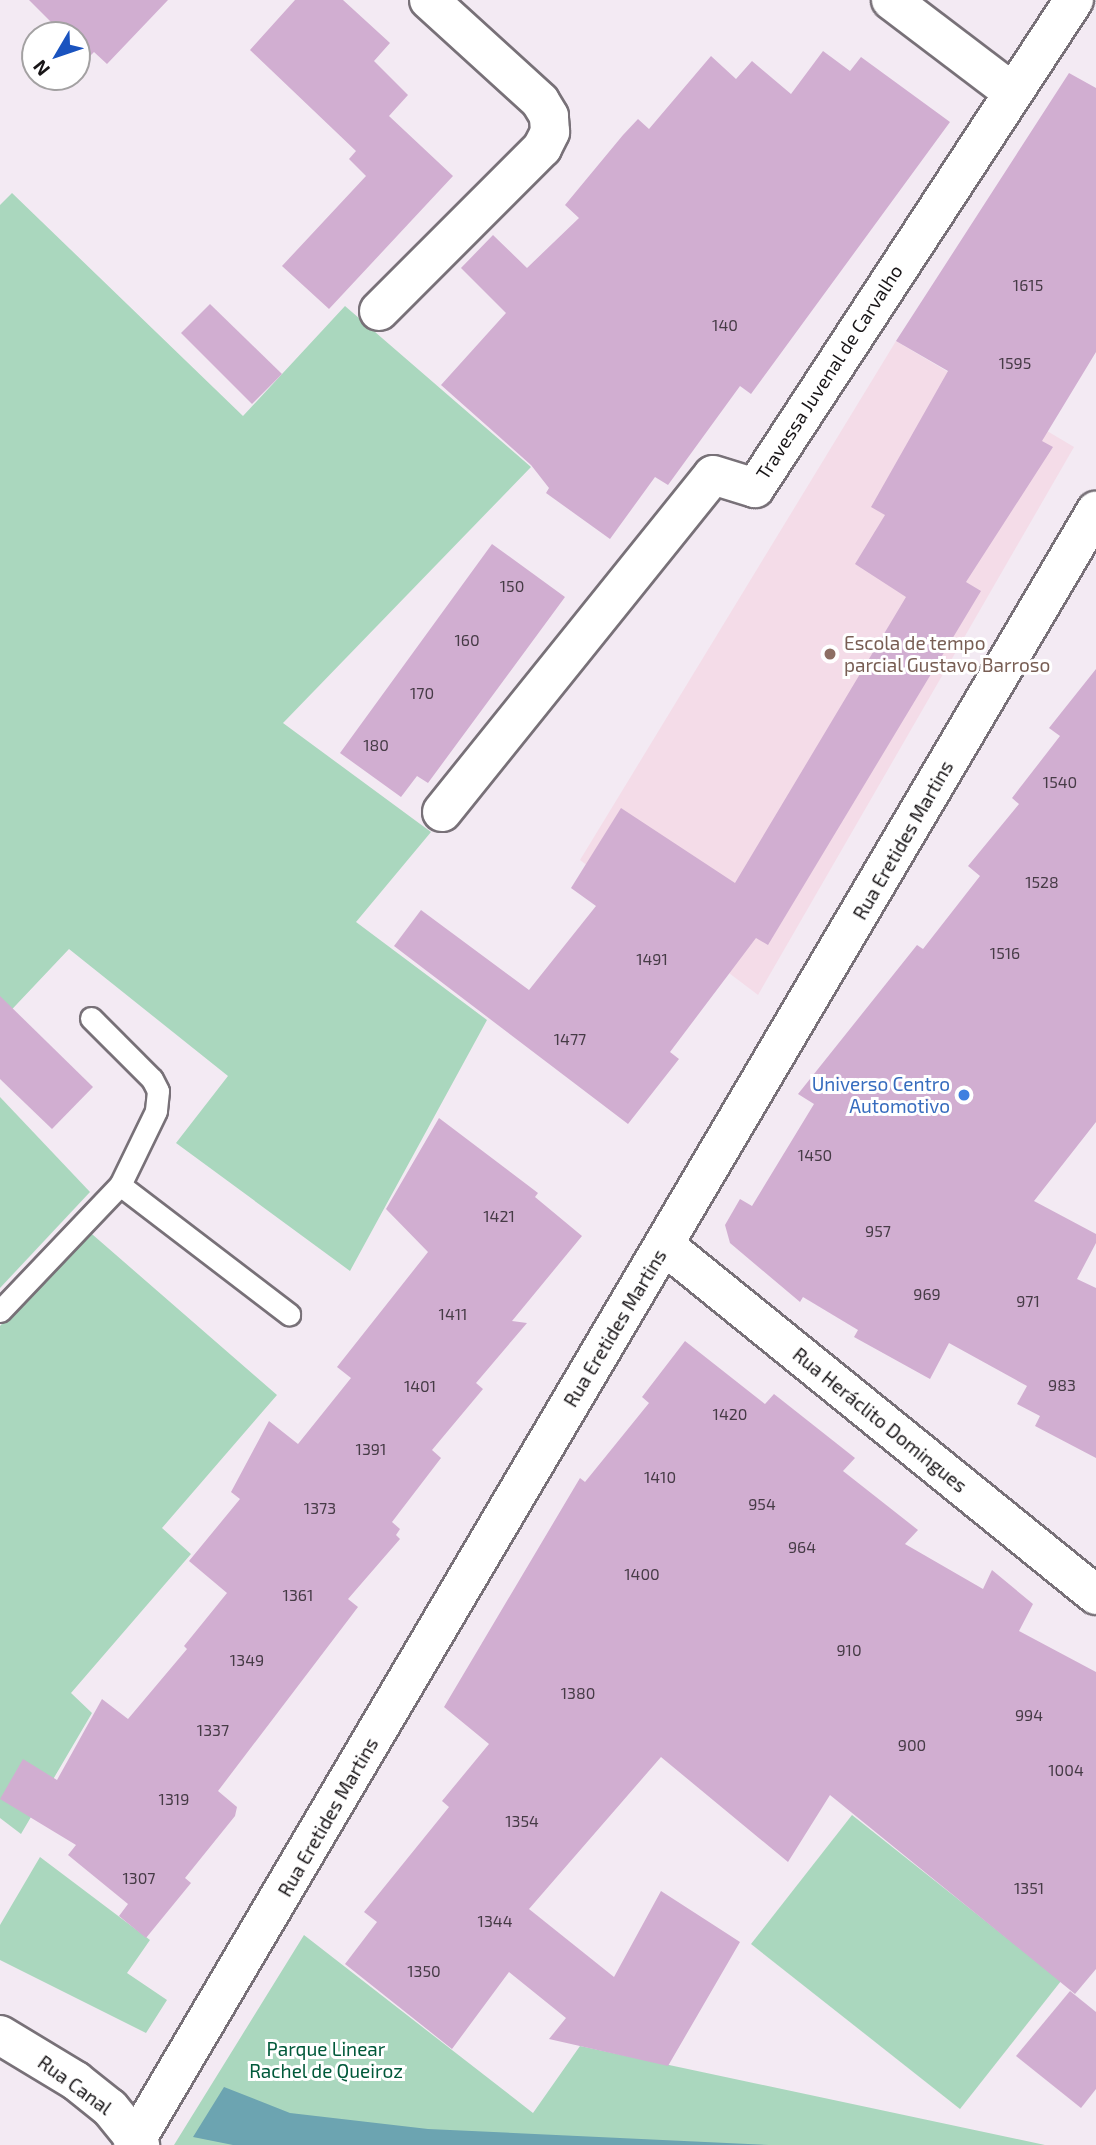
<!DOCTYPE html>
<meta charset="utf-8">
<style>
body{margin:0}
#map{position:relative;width:1096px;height:2145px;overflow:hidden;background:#f3eaf3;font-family:"Exo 2",sans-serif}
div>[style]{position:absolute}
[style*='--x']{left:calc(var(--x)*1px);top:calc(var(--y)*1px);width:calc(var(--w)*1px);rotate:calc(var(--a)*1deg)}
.education>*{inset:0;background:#f4dce8}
.green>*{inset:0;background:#aad7be}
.water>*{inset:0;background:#6ca4b1}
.building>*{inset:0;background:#d1aed1}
.roads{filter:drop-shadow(2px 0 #787178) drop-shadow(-2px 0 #787178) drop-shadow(0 2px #787178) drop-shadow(0 -2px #787178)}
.service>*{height:21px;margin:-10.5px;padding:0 10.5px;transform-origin:10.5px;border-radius:10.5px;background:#fff}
.minor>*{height:38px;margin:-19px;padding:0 19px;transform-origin:19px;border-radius:19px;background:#fff}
.dots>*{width:19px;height:19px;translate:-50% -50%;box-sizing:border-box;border:4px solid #fff;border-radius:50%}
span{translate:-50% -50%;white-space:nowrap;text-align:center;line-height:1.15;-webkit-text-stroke:6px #fff;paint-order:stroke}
.number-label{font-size:16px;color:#463b46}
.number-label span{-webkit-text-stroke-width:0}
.street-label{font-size:19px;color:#181517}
.education-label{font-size:19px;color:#785e54}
.left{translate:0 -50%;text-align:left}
.shop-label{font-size:19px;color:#366cbe}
.right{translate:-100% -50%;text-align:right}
.park-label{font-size:19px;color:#00593a}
.north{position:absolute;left:21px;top:21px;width:70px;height:70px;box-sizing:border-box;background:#fff;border:2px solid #a3a1a2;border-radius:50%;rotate:231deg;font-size:19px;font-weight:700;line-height:28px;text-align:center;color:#181517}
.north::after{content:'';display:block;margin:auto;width:24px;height:32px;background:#1a53bf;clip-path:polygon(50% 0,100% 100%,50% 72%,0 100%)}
</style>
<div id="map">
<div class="education">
<div style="clip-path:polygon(896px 341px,1074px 447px,758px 995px,580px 860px)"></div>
</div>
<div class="green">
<div style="clip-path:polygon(12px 193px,243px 416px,345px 306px,531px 467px,283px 723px,431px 832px,356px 922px,487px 1020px,350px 1271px,176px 1143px,228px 1076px,69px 949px,0 1022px,0 205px)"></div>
<div style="clip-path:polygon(0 1097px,90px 1192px,0 1288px)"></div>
<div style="clip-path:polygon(85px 1228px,277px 1395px,162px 1528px,191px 1554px,71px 1693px,92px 1713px,21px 1834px,0 1818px,0 1326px)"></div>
<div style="clip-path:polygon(852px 1815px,1061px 1981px,960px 2109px,751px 1944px)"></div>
<div style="clip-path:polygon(40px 1857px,150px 1940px,127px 1973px,167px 2000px,146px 2033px,0 1960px,0 1925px)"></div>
<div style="clip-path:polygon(304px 1935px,533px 2113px,580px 2046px,1045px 2145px,174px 2145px)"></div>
</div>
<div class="water">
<div style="clip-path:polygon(224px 2087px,290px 2113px,428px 2129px,769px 2145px,233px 2145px,193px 2137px)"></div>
</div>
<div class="building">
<div style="clip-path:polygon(29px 0,168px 0,107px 64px,94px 52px,87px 59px,77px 48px,77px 35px,64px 35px)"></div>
<div style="clip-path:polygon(295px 0,343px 0,390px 43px,374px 61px,408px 95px,389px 116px,453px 176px,329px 309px,282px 266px,366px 176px,349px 159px,356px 151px,250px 50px)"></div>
<div style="clip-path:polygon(823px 51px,850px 71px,861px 57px,950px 122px,751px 394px,740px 386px,668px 485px,655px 477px,610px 539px,546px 493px,549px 488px,531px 465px,441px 385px,506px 313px,461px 268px,493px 235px,527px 268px,579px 218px,565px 205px,623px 135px,638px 119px,649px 129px,711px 56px,736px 79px,752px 61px,791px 94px)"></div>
<div style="clip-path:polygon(1069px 73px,1096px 88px,1096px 352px,1042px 441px,1053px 447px,966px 582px,981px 591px,768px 945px,756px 938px,670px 1052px,679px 1059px,628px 1124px,394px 946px,421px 910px,529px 990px,596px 906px,571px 888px,621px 808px,735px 883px,906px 597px,855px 564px,885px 515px,871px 507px,948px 371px,896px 341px)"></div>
<div style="clip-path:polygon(210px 304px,282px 374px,252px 404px,181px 333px)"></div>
<div style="clip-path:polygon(492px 544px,565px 597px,428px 783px,417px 776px,401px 797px,340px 753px)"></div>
<div style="clip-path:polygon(1096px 669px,1096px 1122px,1034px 1201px,1096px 1234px,1096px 1243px,1077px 1279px,1096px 1288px,1096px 1458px,1035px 1426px,1040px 1416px,1017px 1404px,1027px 1386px,949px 1343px,930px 1379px,854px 1337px,858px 1330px,803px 1297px,800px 1302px,730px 1243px,725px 1225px,740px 1199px,752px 1206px,814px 1104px,798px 1094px,917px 945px,923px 949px,980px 876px,968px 866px,1019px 804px,1012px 798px,1060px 736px,1049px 728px)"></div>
<div style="clip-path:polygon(0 996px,93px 1087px,52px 1129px,0 1079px)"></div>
<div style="clip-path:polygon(439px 1118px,538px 1193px,535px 1197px,582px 1236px,512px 1321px,527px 1323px,476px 1383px,483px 1389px,432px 1450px,441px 1458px,392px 1522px,400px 1529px,396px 1535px,400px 1539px,348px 1599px,358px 1607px,218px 1791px,237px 1807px,235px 1816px,185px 1878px,191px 1883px,146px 1938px,119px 1916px,128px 1904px,68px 1855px,76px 1845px,0 1799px,23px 1759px,57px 1780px,102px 1699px,128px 1719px,187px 1649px,184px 1646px,227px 1593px,189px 1561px,240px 1499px,231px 1492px,269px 1421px,298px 1444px,351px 1378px,337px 1367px,428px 1252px,386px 1209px)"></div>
<div style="clip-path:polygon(685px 1341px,765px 1404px,774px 1394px,855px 1458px,843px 1471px,918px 1530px,905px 1544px,983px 1589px,992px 1570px,1033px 1604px,1019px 1631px,1096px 1672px,1096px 1969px,1075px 1994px,830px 1795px,788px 1862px,661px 1757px,529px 1909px,614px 1977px,661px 1891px,740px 1942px,668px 2066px,549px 2039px,566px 2018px,509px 1972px,452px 2049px,345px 1964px,377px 1922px,364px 1912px,449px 1807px,442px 1801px,489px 1744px,444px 1707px,580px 1478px,585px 1482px,649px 1403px,642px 1397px)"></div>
<div style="clip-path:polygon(1070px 1991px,1096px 2012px,1096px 2089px,1081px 2108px,1016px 2056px)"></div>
</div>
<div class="roads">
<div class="service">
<div style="--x:91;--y:1018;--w:86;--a:45"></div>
<div style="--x:152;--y:1079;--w:13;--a:63"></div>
<div style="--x:158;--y:1091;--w:20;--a:96"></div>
<div style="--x:156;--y:1111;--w:82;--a:115.9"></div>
<div style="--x:0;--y:1311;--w:174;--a:-46.4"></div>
<div style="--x:120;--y:1185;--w:213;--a:37.4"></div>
</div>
<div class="minor">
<div style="--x:891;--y:0;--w:151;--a:37.2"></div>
<div style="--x:379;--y:311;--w:231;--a:-45"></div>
<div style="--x:542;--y:148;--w:18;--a:-63"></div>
<div style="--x:550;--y:132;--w:16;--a:-94"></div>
<div style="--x:549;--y:116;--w:17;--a:-121"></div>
<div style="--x:540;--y:101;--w:150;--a:-137.7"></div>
<div style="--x:442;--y:812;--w:432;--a:-51.2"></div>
<div style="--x:713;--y:475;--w:44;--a:17.2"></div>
<div style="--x:755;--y:488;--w:583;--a:-56.83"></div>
<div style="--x:664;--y:1245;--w:556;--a:39.01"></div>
<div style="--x:0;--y:2035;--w:89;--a:31.2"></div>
<div style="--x:76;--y:2081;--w:43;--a:38.5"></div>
<div style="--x:110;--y:2108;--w:48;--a:51"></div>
<div style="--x:133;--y:2145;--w:1897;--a:-59.49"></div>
</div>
</div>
<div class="dots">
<div style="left:830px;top:654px;background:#8d6e63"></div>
<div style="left:964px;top:1095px;background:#3f7fe0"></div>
</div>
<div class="number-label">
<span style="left:1028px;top:285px">1615</span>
<span style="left:725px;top:325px">140</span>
<span style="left:1015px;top:363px">1595</span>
<span style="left:512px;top:586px">150</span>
<span style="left:467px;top:640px">160</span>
<span style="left:422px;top:693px">170</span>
<span style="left:376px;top:745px">180</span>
<span style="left:1060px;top:782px">1540</span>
<span style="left:1042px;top:882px">1528</span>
<span style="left:1005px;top:953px">1516</span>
<span style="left:652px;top:959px">1491</span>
<span style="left:570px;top:1039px">1477</span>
<span style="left:815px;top:1155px">1450</span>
<span style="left:499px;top:1216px">1421</span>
<span style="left:878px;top:1231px">957</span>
<span style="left:927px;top:1294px">969</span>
<span style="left:1028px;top:1301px">971</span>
<span style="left:453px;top:1314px">1411</span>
<span style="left:1062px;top:1385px">983</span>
<span style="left:420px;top:1386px">1401</span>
<span style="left:730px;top:1414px">1420</span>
<span style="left:371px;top:1449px">1391</span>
<span style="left:660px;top:1477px">1410</span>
<span style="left:762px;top:1504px">954</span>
<span style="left:320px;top:1508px">1373</span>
<span style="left:802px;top:1547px">964</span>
<span style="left:642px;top:1574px">1400</span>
<span style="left:298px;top:1595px">1361</span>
<span style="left:849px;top:1650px">910</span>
<span style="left:247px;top:1660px">1349</span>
<span style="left:578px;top:1693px">1380</span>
<span style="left:1029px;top:1715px">994</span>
<span style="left:213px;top:1730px">1337</span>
<span style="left:912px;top:1745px">900</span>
<span style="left:1066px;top:1770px">1004</span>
<span style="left:174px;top:1799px">1319</span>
<span style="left:522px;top:1821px">1354</span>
<span style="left:139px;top:1878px">1307</span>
<span style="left:1029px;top:1888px">1351</span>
<span style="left:495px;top:1921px">1344</span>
<span style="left:424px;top:1971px">1350</span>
</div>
<div class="street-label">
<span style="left:829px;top:372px;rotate:-57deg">Travessa Juvenal de Carvalho</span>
<span style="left:903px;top:840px;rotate:-60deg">Rua Eretides Martins</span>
<span style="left:615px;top:1328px;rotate:-59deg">Rua Eretides Martins</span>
<span style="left:880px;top:1420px;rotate:39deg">Rua Heráclito Domingues</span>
<span style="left:328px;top:1817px;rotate:-60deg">Rua Eretides Martins</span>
<span style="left:75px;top:2085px;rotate:36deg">Rua Canal</span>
</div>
<div class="education-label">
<span class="left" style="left:844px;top:654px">Escola de tempo<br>parcial Gustavo Barroso</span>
</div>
<div class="shop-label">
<span class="right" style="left:950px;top:1095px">Universo Centro<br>Automotivo</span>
</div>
<div class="park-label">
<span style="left:326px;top:2060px">Parque Linear<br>Rachel de Queiroz</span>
</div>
<div class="north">N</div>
</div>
